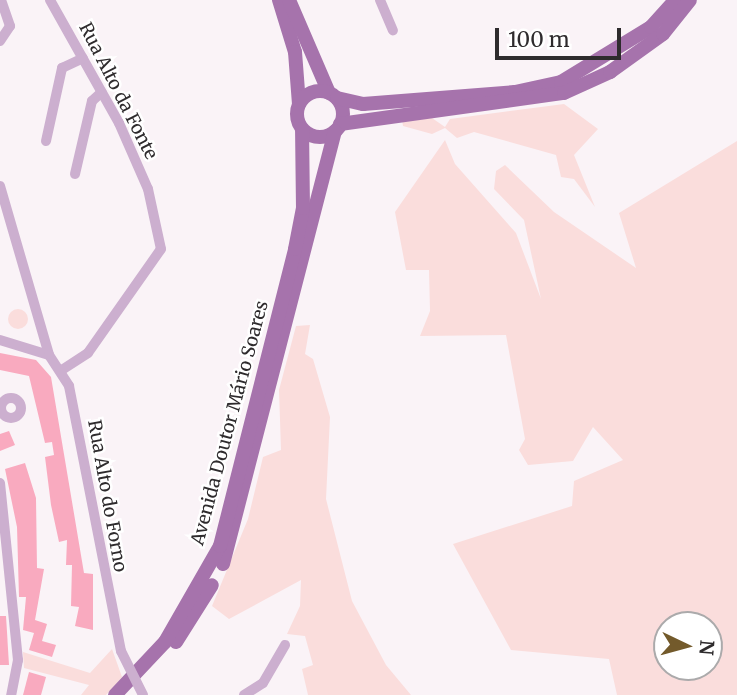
<!DOCTYPE html>
<meta charset="utf-8">
<style>
body{margin:0}
#map{position:relative;width:737px;height:695px;overflow:hidden;background:#faf3f7;font-family:Merriweather,serif}
div>[style]{position:absolute}
[style*='--x']{left:calc(var(--x)*1px);top:calc(var(--y)*1px);width:calc(var(--w)*1px);rotate:calc(var(--a)*1deg)}
.green>*{inset:0;background:#fadddc}
.round{border-radius:50%}
.building>*{inset:0;background:#f9aabf}
.minor>*{height:10px;margin:-5px;padding:0 5px;transform-origin:5px;border-radius:5px;background:#ccafcf}
.minor>.ring{margin:-5px;padding:0;box-sizing:content-box;background:none;border:10px solid #ccafcf;border-radius:50%}
.major>*{height:14px;margin:-7px;padding:0 7px;transform-origin:7px;border-radius:7px;background:#a673ac}
.major>.ring{margin:-7px;padding:0;box-sizing:content-box;background:none;border:14px solid #a673ac;border-radius:50%}
.minor-bridge>*{height:10px;margin:-5px;padding:0 5px;transform-origin:5px;border-radius:5px;background:#ccafcf}
span{translate:-50% -50%;white-space:nowrap;text-align:center;line-height:1.15;-webkit-text-stroke:5px #fff;paint-order:stroke}
.street-label{font-size:18px;color:#2e2b2d}
.north{position:absolute;left:653px;top:611px;width:70px;height:70px;box-sizing:border-box;background:#fff;border:2px solid #abaaab;border-radius:50%;rotate:95deg;font-size:19px;font-weight:700;line-height:28px;text-align:center;color:#2e2b2d}
.north::after{content:'';display:block;margin:auto;width:24px;height:32px;background:#735a2b;clip-path:polygon(50% 0,100% 100%,50% 72%,0 100%)}
.scale{position:absolute;left:495px;top:28px;width:126px;height:32px;box-sizing:border-box;border:4px solid #2e2b2d;border-top:0;padding-left:9px;font-size:21px;line-height:24px;white-space:nowrap;color:#2e2b2d;-webkit-text-stroke:5px #fff;paint-order:stroke}
</style>
<div id="map">
<div class="green">
<div style="clip-path:polygon(564px 104px,598px 129px,574px 155px,595px 207px,574px 179px,561px 177px,556px 155px,474px 132px,457px 138px,445px 128px,432px 134px,403px 126px,402px 120px,432px 118px,445px 127px,450px 119px)"></div>
<div style="clip-path:polygon(evenodd,445px 140px,455px 164px,516px 233px,541px 299px,524px 220px,494px 189px,496px 171px,505px 165px,554px 212px,636px 268px,619px 213px,737px 141px,737px 695px,617px 695px,609px 659px,511px 650px,453px 544px,572px 506px,574px 481px,623px 460px,593px 427px,573px 461px,528px 465px,519px 450px,525px 439px,506px 335px,420px 336px,430px 311px,429px 270px,406px 270px,395px 212px,445px 140px,667px 625px,709px 625px,709px 667px,667px 667px,667px 625px)"></div>
<div class="round" style="left:8px;top:309px;width:20px;height:20px"></div>
<div style="clip-path:polygon(310px 325px,305px 354px,313px 359px,330px 417px,326px 499px,352px 601px,386px 665px,411px 695px,308px 695px,302px 669px,313px 665px,305px 636px,287px 634px,300px 606px,301px 580px,229px 619px,212px 606px,248px 519px,263px 457px,281px 450px,279px 390px,296px 326px)"></div>
<div style="clip-path:polygon(112px 649px,122px 677px,106px 695px,81px 695px,89px 685px,24px 668px,23px 652px,90px 673px)"></div>
</div>
<div class="building">
<div style="clip-path:polygon(0 353px,36px 360px,51px 377px,84px 573px,93px 574px,93px 630px,75px 626px,79px 607px,71px 606px,72px 565px,66px 565px,67px 540px,59px 542px,51px 505px,45px 457px,54px 455px,52px 442px,45px 443px,29px 376px,0 370px)"></div>
<div style="clip-path:polygon(9px 431px,15px 445px,0 451px,0 434px)"></div>
<div style="clip-path:polygon(25px 463px,36px 498px,37px 568px,44px 569px,35px 620px,47px 624px,42px 641px,56px 645px,52px 657px,29px 650px,34px 633px,23px 630px,26px 597px,19px 597px,17px 527px,5px 469px)"></div>
<div style="clip-path:polygon(0 616px,6px 616px,9px 665px,0 665px)"></div>
<div style="clip-path:polygon(29px 672px,46px 677px,41px 695px,23px 695px)"></div>
</div>
<div class="minor">
<div style="--x:50;--y:0;--w:141;--a:60.7"></div>
<div style="--x:119;--y:123;--w:72;--a:66.3"></div>
<div style="--x:148;--y:189;--w:61;--a:77.8"></div>
<div style="--x:161;--y:249;--w:127;--a:125.1"></div>
<div style="--x:88;--y:353;--w:31;--a:147"></div>
<div style="--x:380;--y:0;--w:33;--a:67"></div>
<div style="--x:0;--y:41;--w:18;--a:-56"></div>
<div style="--x:10;--y:26;--w:28;--a:-109"></div>
<div style="--x:46;--y:141;--w:75;--a:-77.6"></div>
<div style="--x:62;--y:68;--w:23;--a:-25"></div>
<div style="--x:75;--y:174;--w:75;--a:-76.9"></div>
<div style="--x:92;--y:101;--w:13;--a:-42"></div>
<div style="--x:0;--y:186;--w:176;--a:73.8"></div>
<div style="--x:0;--y:340;--w:51;--a:17"></div>
<div style="--x:49;--y:355;--w:37;--a:57"></div>
<div style="--x:69;--y:386;--w:270;--a:78.9"></div>
<div class="ring" style="left:1px;top:398px;width:10px;height:10px"></div>
<div style="--x:0;--y:483;--w:178;--a:84.2"></div>
<div style="--x:18;--y:660;--w:36;--a:101"></div>
<div style="--x:244;--y:695;--w:22;--a:-32"></div>
<div style="--x:263;--y:683;--w:44;--a:-59.9"></div>
</div>
<div class="major">
<div style="--x:279;--y:0;--w:54;--a:72.9"></div>
<div style="--x:295;--y:52;--w:52;--a:85.6"></div>
<div style="--x:289;--y:0;--w:101;--a:66.7"></div>
<div class="ring" style="left:297px;top:91px;width:32px;height:32px"></div>
<div style="--x:337;--y:98;--w:27;--a:13"></div>
<div style="--x:363;--y:104;--w:152;--a:-4.5"></div>
<div style="--x:515;--y:92;--w:47;--a:-12.3"></div>
<div style="--x:561;--y:82;--w:105;--a:-31.4"></div>
<div style="--x:651;--y:27;--w:36;--a:-48"></div>
<div style="--x:340;--y:124;--w:226;--a:-7.9"></div>
<div style="--x:564;--y:93;--w:51;--a:-24.5"></div>
<div style="--x:610;--y:72;--w:65;--a:-35.6"></div>
<div style="--x:663;--y:34;--w:43;--a:-51.5"></div>
<div style="--x:223;--y:564;--w:447;--a:-75.5"></div>
<div style="--x:176;--y:642;--w:67;--a:-57.7"></div>
<div style="--x:115;--y:695;--w:73;--a:-46.7"></div>
<div style="--x:165;--y:642;--w:111;--a:-60.2"></div>
<div style="--x:220;--y:546;--w:306;--a:-75.8"></div>
<div style="--x:295;--y:249;--w:42;--a:-79"></div>
<div style="--x:303;--y:208;--w:79;--a:-90.7"></div>
</div>
<div class="minor-bridge">
<div style="--x:121;--y:651;--w:49;--a:63.4"></div>
</div>
<div class="street-label">
<span style="left:118px;top:91px;rotate:63deg">Rua Alto da Fonte</span>
<span style="left:230px;top:423px;rotate:-75deg">Avenida Doutor Mário Soares</span>
<span style="left:107px;top:496px;rotate:80deg">Rua Alto do Forno</span>
</div>
<div class="north">N</div>
<div class="scale">100 m</div>
</div>
